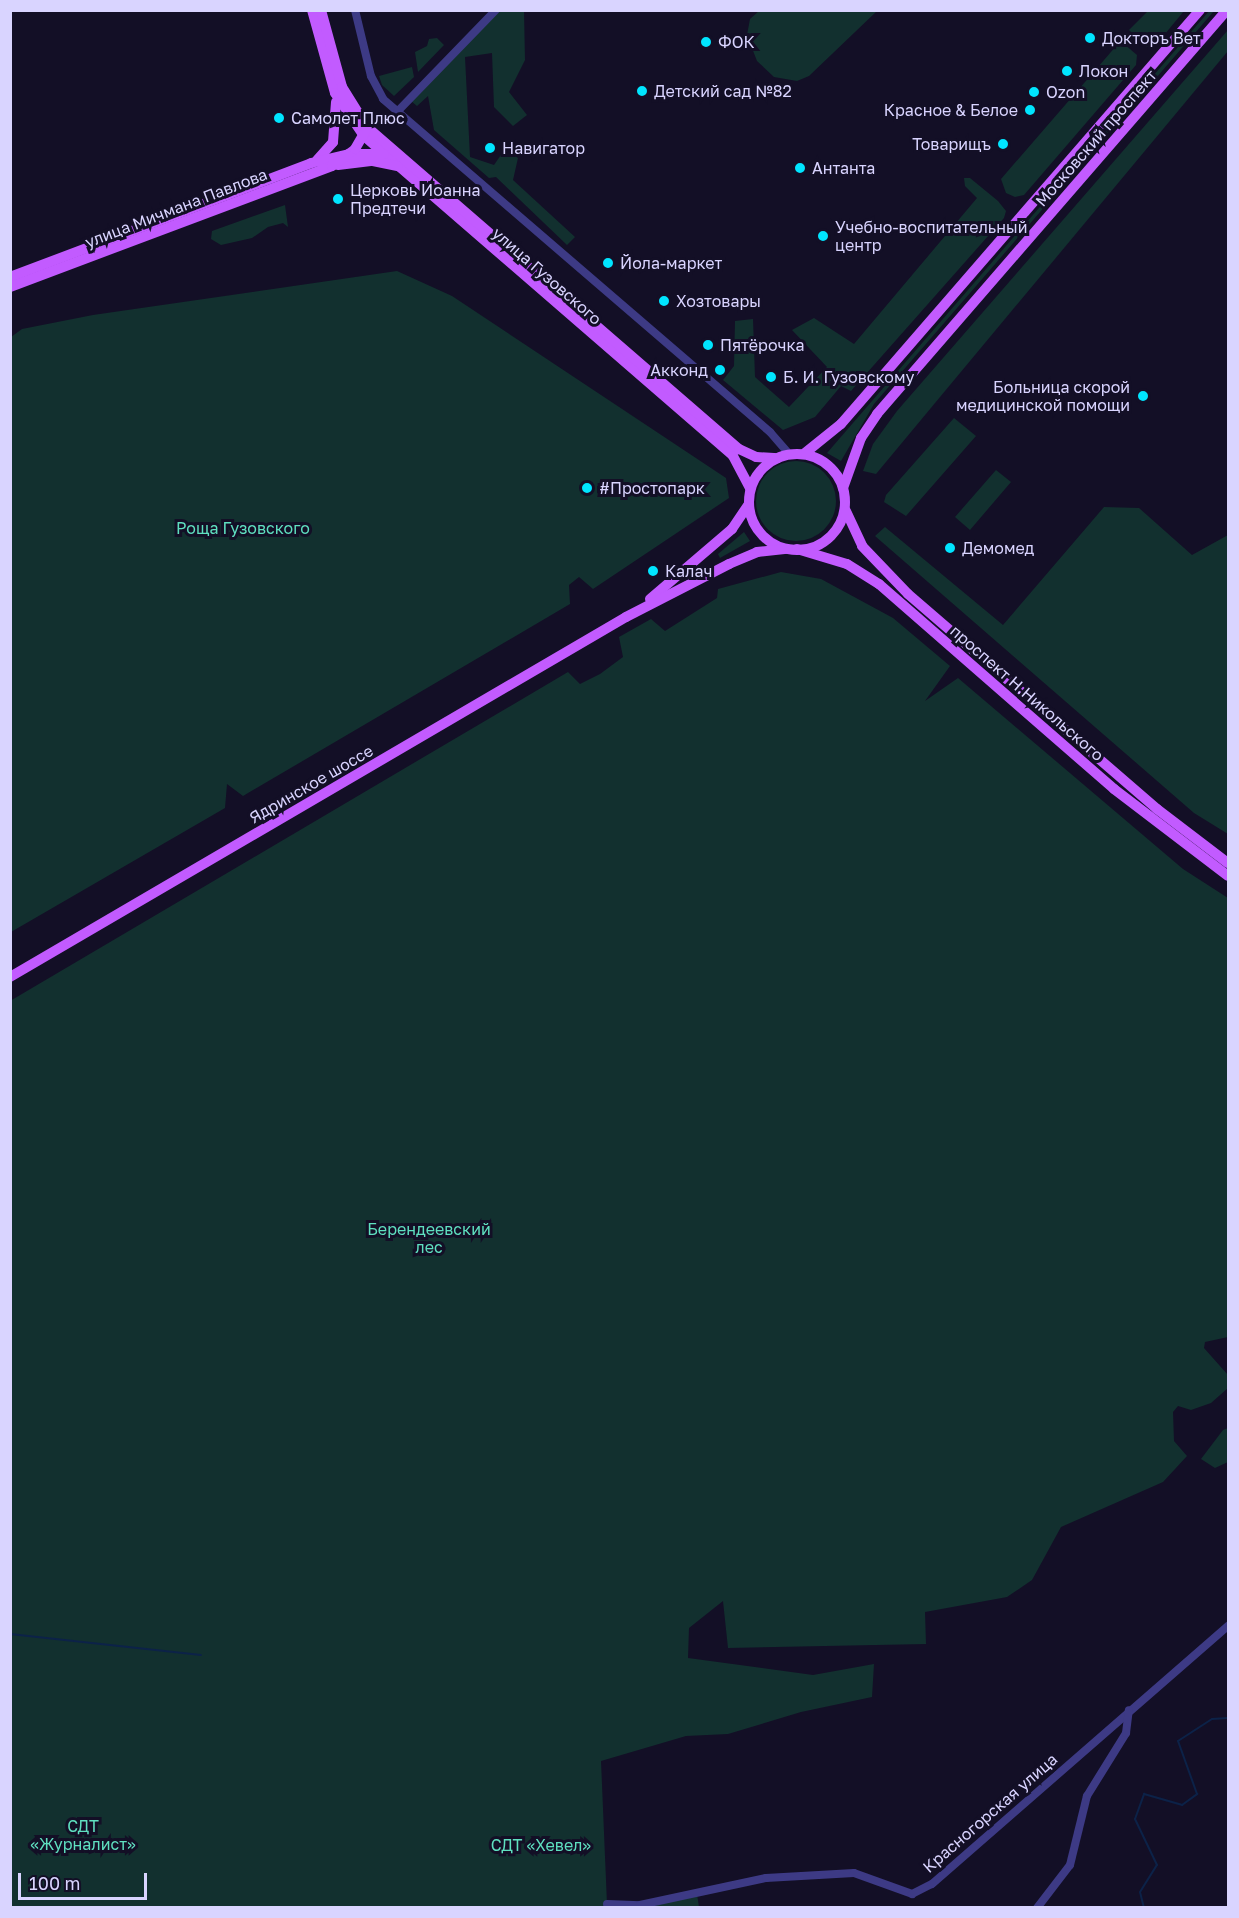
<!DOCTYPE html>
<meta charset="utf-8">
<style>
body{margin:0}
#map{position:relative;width:1239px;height:1918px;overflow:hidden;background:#130f26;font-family:"Golos Text",sans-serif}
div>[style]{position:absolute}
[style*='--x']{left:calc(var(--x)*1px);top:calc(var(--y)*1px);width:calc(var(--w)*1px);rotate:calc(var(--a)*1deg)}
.green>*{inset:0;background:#12302f}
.round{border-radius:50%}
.stream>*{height:2px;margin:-1px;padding:0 1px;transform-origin:1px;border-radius:1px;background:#0c2248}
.minor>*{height:8px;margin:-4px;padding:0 4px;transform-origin:4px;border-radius:4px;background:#3d3a85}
.major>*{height:10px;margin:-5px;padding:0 5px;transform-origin:5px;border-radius:5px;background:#c25bff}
.major>.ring{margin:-5px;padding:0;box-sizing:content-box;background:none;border:10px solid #c25bff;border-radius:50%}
.dots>*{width:16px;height:16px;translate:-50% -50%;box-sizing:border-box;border:3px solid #130f26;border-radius:50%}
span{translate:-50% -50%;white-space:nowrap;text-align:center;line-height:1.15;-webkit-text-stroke:6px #130f26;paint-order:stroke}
.poi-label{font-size:16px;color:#d9d4ff}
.left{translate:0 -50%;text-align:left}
.right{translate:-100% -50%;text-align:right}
.street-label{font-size:16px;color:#d9d4ff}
.park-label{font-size:16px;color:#5fe0c0}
.frame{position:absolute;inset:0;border:12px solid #d9d4ff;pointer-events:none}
.scale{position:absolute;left:18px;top:1873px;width:129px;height:27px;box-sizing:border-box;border:3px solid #d9d4ff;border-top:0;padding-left:8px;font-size:18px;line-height:21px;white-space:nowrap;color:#d9d4ff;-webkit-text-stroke:4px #130f26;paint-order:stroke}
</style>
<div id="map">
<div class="green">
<div style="clip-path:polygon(1210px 10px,1214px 11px,874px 404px,841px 461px,827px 453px)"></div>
<div style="clip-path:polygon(500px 11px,524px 11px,525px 60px,509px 92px,527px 115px,513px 126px,494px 107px,492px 53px,465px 57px,470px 157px,494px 165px,505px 149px,518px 158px,513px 180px,575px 237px,567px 245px,496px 177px,489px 178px,434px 130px,428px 96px,417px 106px,411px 101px)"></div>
<div style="clip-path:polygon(759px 11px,759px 10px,877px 11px,809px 76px,797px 81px,774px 77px,757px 61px,747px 35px,750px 19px)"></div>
<div style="clip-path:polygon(1148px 11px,1184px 11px,1155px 46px,1146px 47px,1129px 30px)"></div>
<div style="clip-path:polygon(1228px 30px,1228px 51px,876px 474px,863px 471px,873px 444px,897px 411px)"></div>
<div style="clip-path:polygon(437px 38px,444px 45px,418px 72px,415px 52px,427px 46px,429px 39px)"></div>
<div style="clip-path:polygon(1124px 44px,1137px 55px,1136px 65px,1024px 195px,1015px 197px,1006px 193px,1001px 179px,1117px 45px)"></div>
<div style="clip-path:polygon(412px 67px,414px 77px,394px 96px,382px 85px,379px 76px)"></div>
<div style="clip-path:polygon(964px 178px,970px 178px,998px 201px,1006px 211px,1004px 218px,851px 391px,841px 386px,815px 417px,783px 430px,723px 380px,734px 366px,735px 321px,753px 319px,755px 377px,789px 407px,827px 367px,792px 330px,814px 318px,854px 344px,977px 198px,965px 186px)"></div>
<div style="clip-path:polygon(285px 205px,288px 227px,283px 223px,268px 227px,252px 238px,221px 245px,211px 239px,212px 231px)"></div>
<div style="clip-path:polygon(397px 271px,452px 296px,726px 478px,729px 498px,593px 589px,579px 577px,569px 585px,570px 604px,243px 796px,227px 784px,225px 808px,11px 932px,11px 337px,22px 329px,93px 315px)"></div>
<div style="clip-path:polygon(954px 418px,976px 436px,906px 516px,884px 502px,886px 495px)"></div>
<div class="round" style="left:756px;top:461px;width:80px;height:80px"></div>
<div style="clip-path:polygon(996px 470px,1011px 482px,970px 530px,955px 517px)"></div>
<div style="clip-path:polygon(1104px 507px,1139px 508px,1192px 555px,1228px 535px,1228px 834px,1194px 813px,875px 536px,885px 527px,1003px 625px)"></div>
<div style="clip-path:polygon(744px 532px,750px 541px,720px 558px,718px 554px)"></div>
<div style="clip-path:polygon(781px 572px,821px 579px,893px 618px,950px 666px,925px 701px,958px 678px,1183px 869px,1228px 898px,1228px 1337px,1205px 1342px,1204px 1348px,1228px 1375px,1228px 1388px,1211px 1403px,1191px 1410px,1178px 1406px,1173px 1412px,1174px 1441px,1187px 1456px,1163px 1482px,1061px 1527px,1032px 1580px,1007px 1597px,925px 1612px,926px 1644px,728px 1648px,723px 1601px,689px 1628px,688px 1658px,813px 1675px,874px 1664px,872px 1697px,801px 1712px,728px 1734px,686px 1736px,601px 1761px,607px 1904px,640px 1905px,697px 1894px,699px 1907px,11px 1907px,10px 1001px,568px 672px,580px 684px,600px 674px,623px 657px,619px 637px,651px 619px,665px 631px,717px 598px,718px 589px)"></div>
<div style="clip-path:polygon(1228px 1428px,1228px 1462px,1215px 1468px,1201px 1459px,1223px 1430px)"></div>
</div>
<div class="stream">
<div style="--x:10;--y:1634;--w:192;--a:6.3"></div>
<div style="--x:1144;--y:1908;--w:16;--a:-104"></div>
<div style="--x:1140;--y:1892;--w:32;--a:-58"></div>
<div style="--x:1157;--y:1865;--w:51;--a:-115.6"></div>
<div style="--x:1135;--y:1819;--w:27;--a:-70"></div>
<div style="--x:1144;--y:1794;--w:40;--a:16"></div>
<div style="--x:1182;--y:1805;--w:19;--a:-36"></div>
<div style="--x:1197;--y:1794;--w:56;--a:-109.7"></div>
<div style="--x:1178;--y:1741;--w:40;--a:-32.9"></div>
<div style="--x:1212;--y:1719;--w:16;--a:-4"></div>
</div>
<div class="minor">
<div style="--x:355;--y:10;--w:68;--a:76.4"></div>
<div style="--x:371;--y:76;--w:26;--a:62"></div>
<div style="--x:383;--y:99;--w:511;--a:40.71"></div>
<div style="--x:770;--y:432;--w:30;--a:49"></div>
<div style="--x:397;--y:112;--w:142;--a:-45.9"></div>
<div style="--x:607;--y:1904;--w:33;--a:2"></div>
<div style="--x:640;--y:1905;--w:129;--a:-12.1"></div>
<div style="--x:766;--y:1878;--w:88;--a:-3.3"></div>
<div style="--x:854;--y:1873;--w:62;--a:19.9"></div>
<div style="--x:912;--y:1894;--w:22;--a:-27"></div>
<div style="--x:932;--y:1884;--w:393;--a:-41.1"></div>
<div style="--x:1037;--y:1908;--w:54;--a:-52.5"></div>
<div style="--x:1070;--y:1865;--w:71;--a:-76.2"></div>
<div style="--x:1087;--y:1796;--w:74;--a:-58.2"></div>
<div style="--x:1126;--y:1733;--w:23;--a:-83"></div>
</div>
<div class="major">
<div style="--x:312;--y:10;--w:86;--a:74.5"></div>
<div style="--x:335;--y:93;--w:52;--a:56"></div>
<div style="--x:364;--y:136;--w:488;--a:40.9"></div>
<div style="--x:733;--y:456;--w:36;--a:62"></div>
<div style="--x:321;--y:10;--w:80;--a:74.7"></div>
<div style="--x:342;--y:87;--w:47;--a:58"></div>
<div style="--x:367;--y:127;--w:492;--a:40.9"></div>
<div style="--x:739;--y:449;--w:19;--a:25"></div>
<div style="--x:756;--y:457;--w:22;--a:3"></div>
<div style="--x:317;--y:160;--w:24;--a:-48"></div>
<div style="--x:333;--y:142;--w:40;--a:-85.7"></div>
<div style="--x:338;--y:165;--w:35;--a:-7"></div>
<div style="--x:373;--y:161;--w:25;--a:12"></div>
<div style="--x:10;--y:277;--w:322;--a:-20.7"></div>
<div style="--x:311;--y:163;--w:39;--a:-13"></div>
<div style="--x:349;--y:154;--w:35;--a:0"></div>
<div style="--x:10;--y:287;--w:344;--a:-20.6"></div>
<div style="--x:332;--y:166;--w:29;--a:-36"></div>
<div style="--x:355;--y:149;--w:22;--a:-60"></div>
<div style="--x:805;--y:453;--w:46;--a:-38.9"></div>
<div style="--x:841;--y:424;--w:548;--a:-49.07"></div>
<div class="ring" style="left:749px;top:454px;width:86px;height:86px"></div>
<div style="--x:843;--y:488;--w:53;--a:-70.2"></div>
<div style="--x:861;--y:438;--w:29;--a:-56"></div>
<div style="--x:877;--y:414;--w:535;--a:-49.1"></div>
<div style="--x:846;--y:511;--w:38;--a:65"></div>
<div style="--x:862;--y:546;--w:66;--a:46.2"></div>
<div style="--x:908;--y:594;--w:329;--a:40.8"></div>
<div style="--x:1157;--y:809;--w:89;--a:37.3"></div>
<div style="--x:797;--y:549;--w:52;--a:16.7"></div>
<div style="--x:847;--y:564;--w:38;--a:32"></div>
<div style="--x:879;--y:584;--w:312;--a:41.1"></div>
<div style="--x:1114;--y:789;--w:143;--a:37.3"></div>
<div style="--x:650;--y:599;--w:108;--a:-40.5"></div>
<div style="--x:732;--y:529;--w:29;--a:-56"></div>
<div style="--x:10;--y:977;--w:713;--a:-30.3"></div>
<div style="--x:626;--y:617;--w:116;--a:-27.2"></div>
<div style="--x:729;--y:564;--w:30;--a:-23"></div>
<div style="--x:757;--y:552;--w:30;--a:-6"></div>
</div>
<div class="dots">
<div style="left:1090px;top:38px;background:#00e5ff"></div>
<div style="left:706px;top:42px;background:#00e5ff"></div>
<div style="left:1067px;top:71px;background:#00e5ff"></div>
<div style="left:642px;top:91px;background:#00e5ff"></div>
<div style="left:1034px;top:92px;background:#00e5ff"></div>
<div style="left:1030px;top:110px;background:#00e5ff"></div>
<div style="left:279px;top:118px;background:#00e5ff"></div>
<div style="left:1003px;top:144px;background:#00e5ff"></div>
<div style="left:490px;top:148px;background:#00e5ff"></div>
<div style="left:800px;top:168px;background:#00e5ff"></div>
<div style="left:338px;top:199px;background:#00e5ff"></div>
<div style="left:823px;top:236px;background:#00e5ff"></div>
<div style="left:608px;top:263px;background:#00e5ff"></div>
<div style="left:664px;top:301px;background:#00e5ff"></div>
<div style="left:708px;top:345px;background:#00e5ff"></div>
<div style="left:720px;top:370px;background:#00e5ff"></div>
<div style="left:771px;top:377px;background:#00e5ff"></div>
<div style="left:1143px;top:396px;background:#00e5ff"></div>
<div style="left:587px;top:488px;background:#00e5ff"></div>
<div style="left:950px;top:548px;background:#00e5ff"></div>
<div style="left:653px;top:571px;background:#00e5ff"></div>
</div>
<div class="poi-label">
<span class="left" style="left:1102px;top:38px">Докторъ Вет</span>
<span class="left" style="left:718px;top:42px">ФОК</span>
<span class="left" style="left:1079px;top:71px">Локон</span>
<span class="left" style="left:654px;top:91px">Детский сад №82</span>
<span class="left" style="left:1046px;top:92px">Ozon</span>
<span class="right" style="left:1018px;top:110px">Красное &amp; Белое</span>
<span class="left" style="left:291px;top:118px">Самолет Плюс</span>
<span class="right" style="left:991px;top:144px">Товарищъ</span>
<span class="left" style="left:502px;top:148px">Навигатор</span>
<span class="left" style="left:812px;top:168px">Антанта</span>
<span class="left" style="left:350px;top:199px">Церковь Иоанна<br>Предтечи</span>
<span class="left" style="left:835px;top:236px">Учебно-воспитательный<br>центр</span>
<span class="left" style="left:620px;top:263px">Йола-маркет</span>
<span class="left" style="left:676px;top:301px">Хозтовары</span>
<span class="left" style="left:720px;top:345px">Пятёрочка</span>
<span class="right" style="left:708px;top:370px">Акконд</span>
<span class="left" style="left:783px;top:377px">Б. И. Гузовскому</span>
<span class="right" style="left:1130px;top:396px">Больница скорой<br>медицинской помощи</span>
<span class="left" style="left:599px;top:488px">#Простопарк</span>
<span class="left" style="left:962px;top:548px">Демомед</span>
<span class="left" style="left:665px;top:571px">Калач</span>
</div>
<div class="street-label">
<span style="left:1096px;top:138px;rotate:-49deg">Московский проспект</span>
<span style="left:176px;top:208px;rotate:-21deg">улица Мичмана Павлова</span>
<span style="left:547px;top:276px;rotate:41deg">улица Гузовского</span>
<span style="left:1027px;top:693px;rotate:41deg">проспект Н.Никольского</span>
<span style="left:311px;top:784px;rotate:-30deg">Ядринское шоссе</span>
<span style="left:990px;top:1813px;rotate:-41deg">Красногорская улица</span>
</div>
<div class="park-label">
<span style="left:243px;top:528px">Роща Гузовского</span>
<span style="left:429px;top:1238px">Берендеевский<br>лес</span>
<span style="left:83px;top:1835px">СДТ<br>«Журналист»</span>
<span style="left:541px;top:1845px">СДТ «Хевел»</span>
</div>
<div class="frame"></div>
<div class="scale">100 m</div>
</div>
